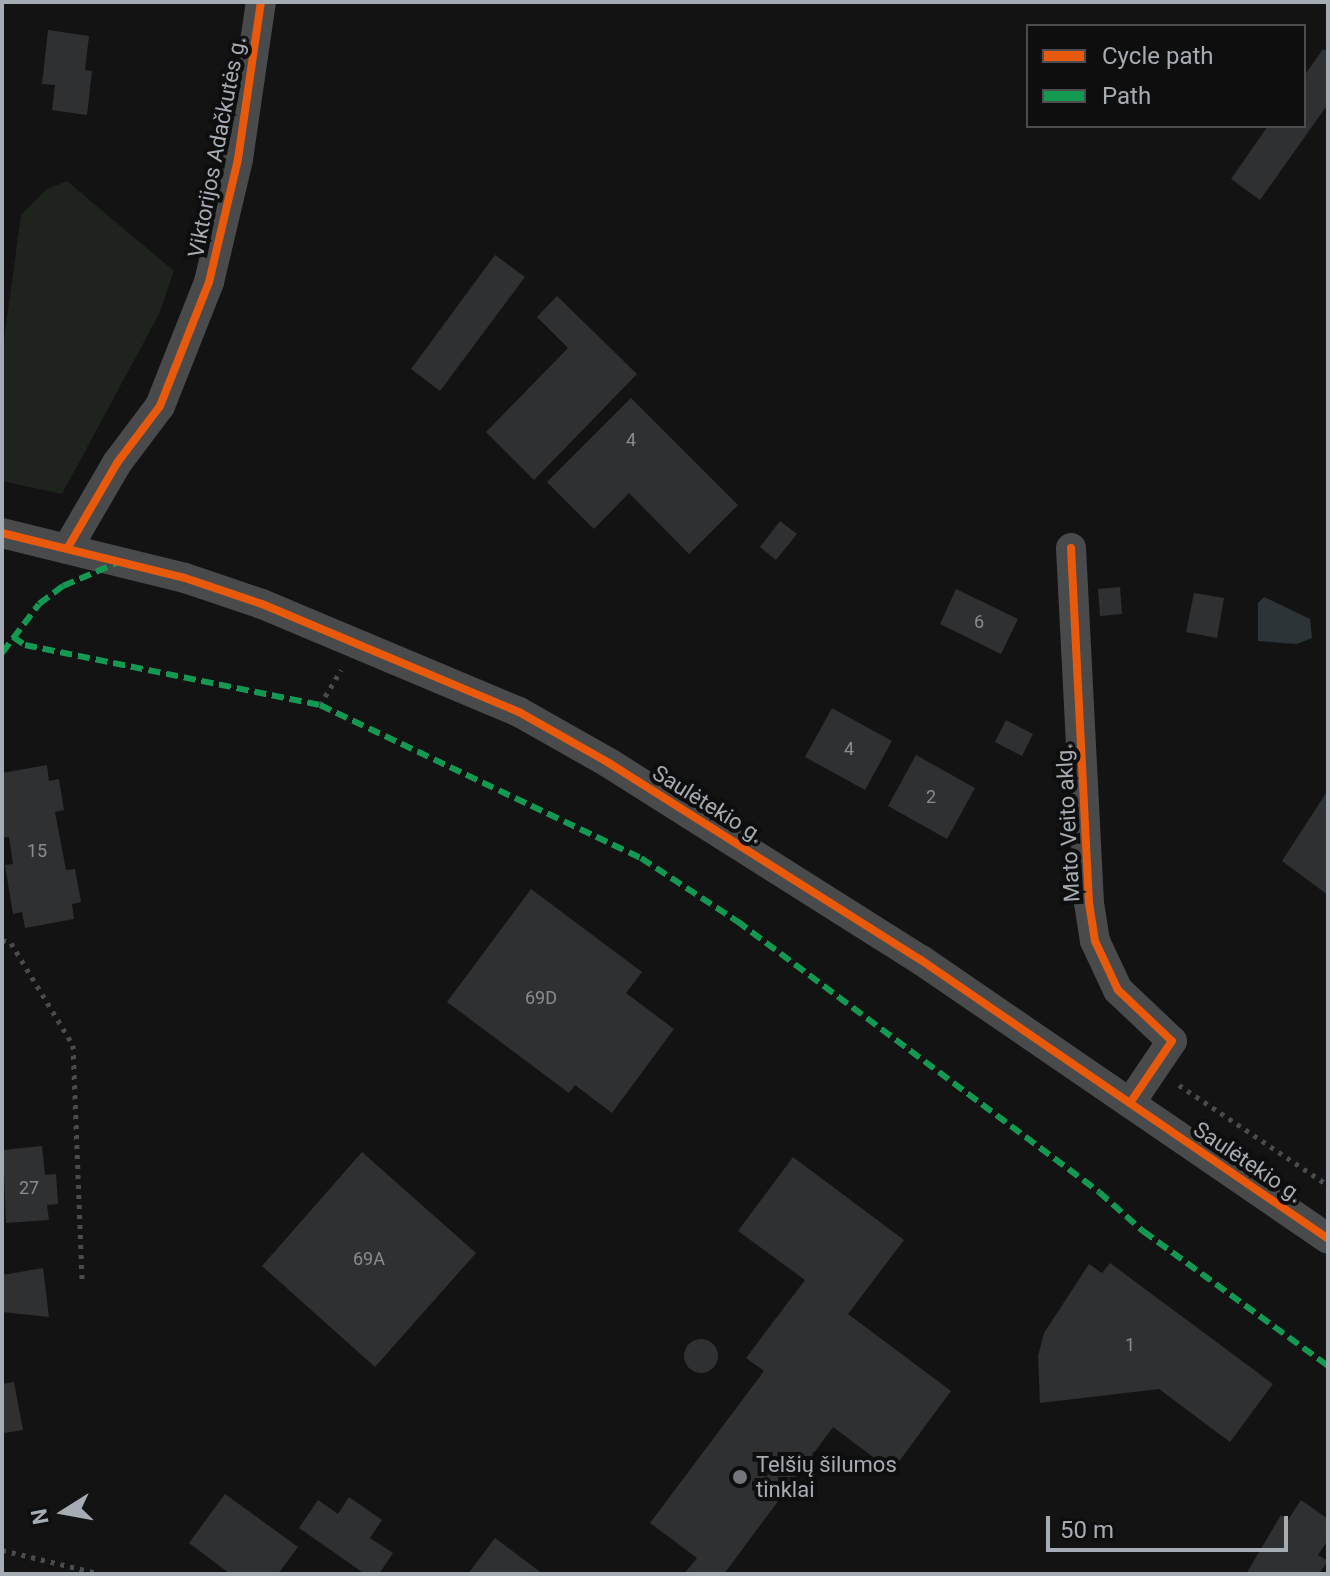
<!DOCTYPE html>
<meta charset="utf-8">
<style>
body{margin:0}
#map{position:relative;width:1330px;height:1576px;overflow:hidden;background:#131314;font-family:Roboto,sans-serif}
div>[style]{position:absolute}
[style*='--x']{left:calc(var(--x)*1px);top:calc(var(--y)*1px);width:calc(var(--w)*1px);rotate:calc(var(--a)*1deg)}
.green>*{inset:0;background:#1e231e}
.water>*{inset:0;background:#2c3438}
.building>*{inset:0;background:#2f3031}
.round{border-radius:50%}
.path>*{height:5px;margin-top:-2.5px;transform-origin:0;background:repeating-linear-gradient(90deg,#494b4d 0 4px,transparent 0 10px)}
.street>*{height:30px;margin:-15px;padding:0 15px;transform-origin:15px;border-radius:15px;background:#484a4c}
.quiet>*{height:6px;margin-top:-3px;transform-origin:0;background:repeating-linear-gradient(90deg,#139951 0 12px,transparent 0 18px)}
.cycleway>*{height:8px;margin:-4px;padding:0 4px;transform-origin:4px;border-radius:4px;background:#e8590c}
.dots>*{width:22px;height:22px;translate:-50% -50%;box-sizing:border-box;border:4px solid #0e0e0f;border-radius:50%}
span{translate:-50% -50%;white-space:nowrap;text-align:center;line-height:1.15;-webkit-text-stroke:8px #0e0e0f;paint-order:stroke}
.number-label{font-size:18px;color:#888d92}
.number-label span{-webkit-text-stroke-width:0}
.street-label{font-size:22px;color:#a6acb3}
.poi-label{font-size:22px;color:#a6acb3}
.left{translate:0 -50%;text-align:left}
.frame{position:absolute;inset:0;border:4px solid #a6acb3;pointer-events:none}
.legend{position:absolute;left:1026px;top:24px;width:280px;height:104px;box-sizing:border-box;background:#0e0e0f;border:2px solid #4b4d51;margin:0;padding:10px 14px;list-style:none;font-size:24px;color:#a6acb3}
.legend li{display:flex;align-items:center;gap:16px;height:40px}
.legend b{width:40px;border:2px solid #4b4d51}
.north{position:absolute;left:24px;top:1472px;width:80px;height:80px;-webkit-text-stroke:6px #0e0e0f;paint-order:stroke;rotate:259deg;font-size:22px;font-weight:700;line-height:32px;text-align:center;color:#a6acb3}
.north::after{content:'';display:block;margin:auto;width:28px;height:36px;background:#a6acb3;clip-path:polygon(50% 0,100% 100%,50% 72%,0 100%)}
.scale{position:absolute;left:1046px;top:1516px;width:242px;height:36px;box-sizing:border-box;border:4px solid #a6acb3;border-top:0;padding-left:10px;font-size:24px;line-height:28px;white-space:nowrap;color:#a6acb3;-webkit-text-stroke:6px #0e0e0f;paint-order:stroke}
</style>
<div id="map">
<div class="green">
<div style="clip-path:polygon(67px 181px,174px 271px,159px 314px,62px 494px,2px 481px,2px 355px,21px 215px,47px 189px)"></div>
</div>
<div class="water">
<div style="clip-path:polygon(1264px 597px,1310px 619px,1312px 638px,1297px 644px,1258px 641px,1258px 603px)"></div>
</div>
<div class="building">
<div style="clip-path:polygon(48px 30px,89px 36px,85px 70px,92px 71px,87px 115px,52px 110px,55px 85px,42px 84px)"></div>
<div style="clip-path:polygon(1323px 49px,1328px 52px,1328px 104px,1260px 200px,1231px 179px,1268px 126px,1304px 126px,1304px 76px)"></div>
<div style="clip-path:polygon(495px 255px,525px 277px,440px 391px,411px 369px)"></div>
<div style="clip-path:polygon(557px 296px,637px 374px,534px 480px,486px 432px,568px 348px,537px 317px)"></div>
<div style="clip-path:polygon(631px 398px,738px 505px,689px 554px,629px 493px,594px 529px,547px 482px)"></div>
<div style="clip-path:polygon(780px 521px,797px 534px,776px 560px,760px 547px)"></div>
<div style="clip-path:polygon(1120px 587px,1122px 614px,1100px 616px,1098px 589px)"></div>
<div style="clip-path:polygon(956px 589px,1018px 619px,1001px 654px,940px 624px)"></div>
<div style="clip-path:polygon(1194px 593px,1224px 598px,1217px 638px,1186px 632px)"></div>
<div style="clip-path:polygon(832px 708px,892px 741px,865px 790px,805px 757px)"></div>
<div style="clip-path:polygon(1006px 720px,1033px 734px,1022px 756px,995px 742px)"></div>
<div style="clip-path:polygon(916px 755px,975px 788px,947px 839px,888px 806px)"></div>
<div style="clip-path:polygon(47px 765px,49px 781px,59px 779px,64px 810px,55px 812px,66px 870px,75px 869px,81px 902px,72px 904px,74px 919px,25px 928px,22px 912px,13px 914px,5px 865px,13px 864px,9px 837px,2px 838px,2px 773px)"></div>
<div style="clip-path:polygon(1328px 790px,1328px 895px,1282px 861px)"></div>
<div style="clip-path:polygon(531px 889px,642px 972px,626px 993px,674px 1029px,612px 1113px,575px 1085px,569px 1093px,447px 1002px)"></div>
<div style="clip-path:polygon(42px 1146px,45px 1175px,56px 1174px,58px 1204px,47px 1205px,49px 1220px,6px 1223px,3px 1150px)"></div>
<div style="clip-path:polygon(362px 1152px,476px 1253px,375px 1367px,262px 1266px)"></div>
<div style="clip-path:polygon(793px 1157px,904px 1240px,848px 1314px,951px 1391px,892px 1471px,833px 1427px,724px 1574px,684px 1574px,697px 1558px,650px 1523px,764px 1371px,746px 1358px,805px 1280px,738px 1231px)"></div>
<div style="clip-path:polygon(1110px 1263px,1273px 1384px,1230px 1442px,1159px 1389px,1040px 1403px,1038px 1356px,1044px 1333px,1089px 1264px,1102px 1273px)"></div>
<div style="clip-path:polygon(43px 1268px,49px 1317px,2px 1312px,2px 1275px)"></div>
<div class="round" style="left:684px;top:1339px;width:34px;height:34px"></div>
<div style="clip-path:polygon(14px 1382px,23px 1430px,4px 1433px,2px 1442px,2px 1384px)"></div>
<div style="clip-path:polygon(225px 1494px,298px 1547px,278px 1574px,230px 1574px,189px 1543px)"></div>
<div style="clip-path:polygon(349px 1497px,382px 1520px,370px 1538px,393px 1553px,379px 1574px,365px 1574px,299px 1528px,318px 1500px,338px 1514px)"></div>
<div style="clip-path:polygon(1301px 1500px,1328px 1519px,1328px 1540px,1318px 1555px,1328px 1561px,1319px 1574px,1246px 1574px,1281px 1515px,1288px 1520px)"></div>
<div style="clip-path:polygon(495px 1538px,543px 1574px,468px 1574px)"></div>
</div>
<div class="path">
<div style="--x:320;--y:705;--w:41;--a:-59"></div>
<div style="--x:2;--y:940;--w:9;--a:18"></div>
<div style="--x:11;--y:943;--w:119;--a:58.7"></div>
<div style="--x:73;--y:1045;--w:235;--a:87.8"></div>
<div style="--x:1179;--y:1085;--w:179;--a:33.9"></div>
<div style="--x:2;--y:1550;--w:102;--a:13.6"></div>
</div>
<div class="street">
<div style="--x:2;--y:533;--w:188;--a:13.8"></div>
<div style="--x:185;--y:578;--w:81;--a:18.7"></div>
<div style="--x:262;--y:604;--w:279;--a:22.8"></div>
<div style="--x:519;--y:712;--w:103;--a:29.5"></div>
<div style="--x:609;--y:763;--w:369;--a:32.3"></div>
<div style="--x:921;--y:960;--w:493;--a:34.4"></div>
<div style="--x:1071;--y:548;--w:355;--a:87.1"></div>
<div style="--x:1089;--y:903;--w:38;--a:81"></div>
<div style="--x:1095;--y:941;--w:54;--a:64.9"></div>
<div style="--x:1118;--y:990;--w:74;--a:43.4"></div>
<div style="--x:1172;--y:1041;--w:75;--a:124.1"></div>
<div style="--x:67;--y:549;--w:99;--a:-59.8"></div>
<div style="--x:117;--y:463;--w:71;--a:-53"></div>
<div style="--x:160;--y:406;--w:133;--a:-68.4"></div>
<div style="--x:209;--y:282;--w:126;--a:-76.7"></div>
<div style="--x:238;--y:159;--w:159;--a:-81.7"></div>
</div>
<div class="quiet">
<div style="--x:13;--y:637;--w:14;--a:34"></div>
<div style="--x:25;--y:645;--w:301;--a:11.5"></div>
<div style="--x:320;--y:705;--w:356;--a:25.5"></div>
<div style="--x:641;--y:858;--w:115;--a:33.3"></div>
<div style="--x:737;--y:921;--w:452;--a:36.8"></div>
<div style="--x:1099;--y:1192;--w:59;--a:41.6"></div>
<div style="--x:1143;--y:1231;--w:229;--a:36.1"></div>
<div style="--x:2;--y:653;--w:61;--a:-52.9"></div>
<div style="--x:39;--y:604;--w:30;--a:-37"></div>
<div style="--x:63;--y:586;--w:59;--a:-23.1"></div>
</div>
<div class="cycleway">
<div style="--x:2;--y:533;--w:188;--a:13.8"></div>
<div style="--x:185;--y:578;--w:81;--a:18.7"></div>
<div style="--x:262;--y:604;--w:279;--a:22.8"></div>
<div style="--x:519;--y:712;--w:103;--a:29.5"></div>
<div style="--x:609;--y:763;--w:369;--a:32.3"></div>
<div style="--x:921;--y:960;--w:493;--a:34.4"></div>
<div style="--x:1071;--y:548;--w:355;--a:87.1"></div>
<div style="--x:1089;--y:903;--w:38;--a:81"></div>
<div style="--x:1095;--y:941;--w:54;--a:64.9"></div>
<div style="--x:1118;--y:990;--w:74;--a:43.4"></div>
<div style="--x:1172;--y:1041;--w:75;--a:124.1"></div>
<div style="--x:67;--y:549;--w:99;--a:-59.8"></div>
<div style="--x:117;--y:463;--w:71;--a:-53"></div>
<div style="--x:160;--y:406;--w:133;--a:-68.4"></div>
<div style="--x:209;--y:282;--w:126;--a:-76.7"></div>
<div style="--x:238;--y:159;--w:159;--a:-81.7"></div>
</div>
<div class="dots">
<div style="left:740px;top:1477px;background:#73767b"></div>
</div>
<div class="number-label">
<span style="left:631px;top:440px">4</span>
<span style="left:979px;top:622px">6</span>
<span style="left:849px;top:749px">4</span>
<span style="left:931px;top:797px">2</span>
<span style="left:37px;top:851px">15</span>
<span style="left:541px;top:998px">69D</span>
<span style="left:29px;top:1188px">27</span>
<span style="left:369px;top:1259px">69A</span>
<span style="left:1130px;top:1345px">1</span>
</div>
<div class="street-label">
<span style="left:217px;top:147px;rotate:-79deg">Viktorijos Adačkutės g.</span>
<span style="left:708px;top:804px;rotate:32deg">Saulėtekio g.</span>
<span style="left:1068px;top:823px;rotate:-93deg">Mato Veito aklg.</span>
<span style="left:1248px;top:1162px;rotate:34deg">Saulėtekio g.</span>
</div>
<div class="poi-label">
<span class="left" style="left:756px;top:1477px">Telšių šilumos<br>tinklai</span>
</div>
<div class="frame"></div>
<ul class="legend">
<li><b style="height:10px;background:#e8590c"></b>Cycle path</li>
<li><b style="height:10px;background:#139951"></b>Path</li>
</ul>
<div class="north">N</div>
<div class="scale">50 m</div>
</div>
